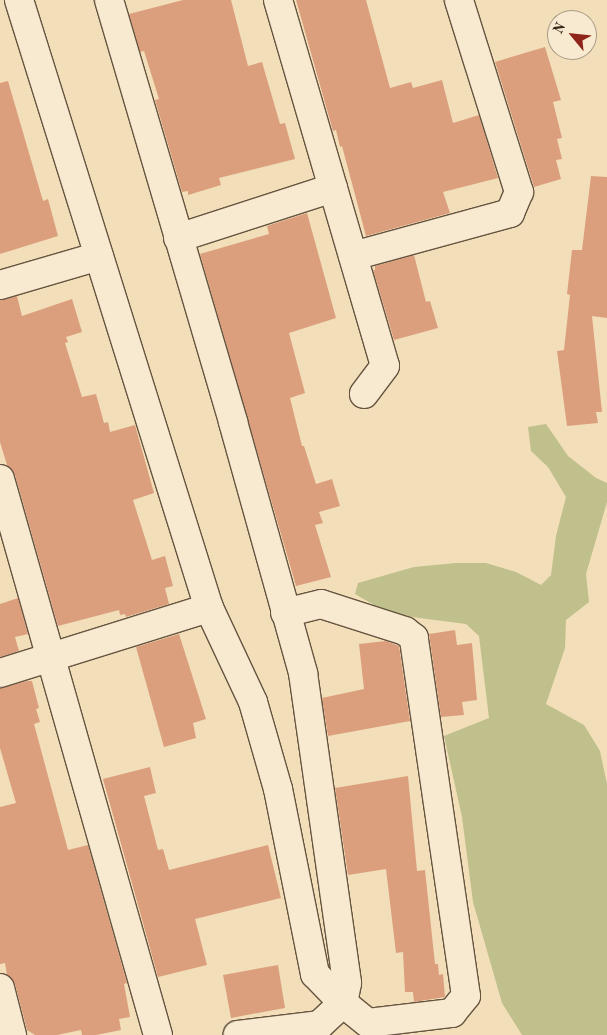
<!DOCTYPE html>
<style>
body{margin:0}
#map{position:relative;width:607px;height:1035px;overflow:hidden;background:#f2deb8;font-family:"Old Standard TT",serif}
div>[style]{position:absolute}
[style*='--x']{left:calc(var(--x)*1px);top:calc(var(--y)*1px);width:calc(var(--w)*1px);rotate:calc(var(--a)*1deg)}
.green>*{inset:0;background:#bfc08c}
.building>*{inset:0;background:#db9f7e}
.roads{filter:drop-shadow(1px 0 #665440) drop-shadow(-1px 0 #665440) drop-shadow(0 1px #665440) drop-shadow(0 -1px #665440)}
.street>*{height:28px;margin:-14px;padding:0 14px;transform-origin:14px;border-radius:14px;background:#f7ead1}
.secondary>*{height:28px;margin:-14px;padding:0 14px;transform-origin:14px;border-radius:14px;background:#f7ead1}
span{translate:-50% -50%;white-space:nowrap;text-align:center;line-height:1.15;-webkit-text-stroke:4px #f7ead1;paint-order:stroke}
.north{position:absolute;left:547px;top:10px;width:50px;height:50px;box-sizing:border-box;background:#f7ead1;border:1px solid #aa9c87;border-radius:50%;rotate:298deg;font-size:14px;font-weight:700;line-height:20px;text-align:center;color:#372618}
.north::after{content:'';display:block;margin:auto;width:18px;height:22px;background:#8f2418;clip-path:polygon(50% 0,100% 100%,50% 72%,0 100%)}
</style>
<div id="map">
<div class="green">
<div style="clip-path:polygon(546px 424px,568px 456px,596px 478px,607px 483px,607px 502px,586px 574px,589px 602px,566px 620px,565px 648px,546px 704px,584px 725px,600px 751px,607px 784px,607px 1035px,522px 1035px,502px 1003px,473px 902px,462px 817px,444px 736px,489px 718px,479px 636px,466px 624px,412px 617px,381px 609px,355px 594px,358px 583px,414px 567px,456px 563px,486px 563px,516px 572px,541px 585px,551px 575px,556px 536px,566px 497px,548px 467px,531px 451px,528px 427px)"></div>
</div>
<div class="building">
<div style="clip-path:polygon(183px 0,231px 0,248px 66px,262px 62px,280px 124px,285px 123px,295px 159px,219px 178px,221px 185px,188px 195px,188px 191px,182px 192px,155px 100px,159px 99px,144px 51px,140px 52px,129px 14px)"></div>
<div style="clip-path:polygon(296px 0,366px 0,390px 88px,411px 82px,413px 88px,442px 80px,453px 123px,479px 115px,498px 178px,443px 192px,450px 213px,366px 236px,342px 146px,340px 147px,336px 130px,333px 131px)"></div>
<div style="clip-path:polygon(545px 47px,561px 100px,553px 102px,562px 138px,557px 139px,562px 159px,556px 160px,561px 179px,534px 187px,495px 62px)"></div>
<div style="clip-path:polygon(8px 81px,43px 201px,48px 199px,58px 236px,0 254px,0 83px)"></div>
<div style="clip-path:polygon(591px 176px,607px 177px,607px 318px,592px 316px,602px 412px,596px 412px,598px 423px,567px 426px,557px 351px,564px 350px,570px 295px,567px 294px,572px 250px,582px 250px)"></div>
<div style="clip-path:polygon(307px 213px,336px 318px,289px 333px,305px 393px,290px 398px,302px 446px,304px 446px,316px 484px,332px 479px,340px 506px,319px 512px,323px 523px,315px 525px,331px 577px,296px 586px,200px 254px,269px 234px,267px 226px)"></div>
<div style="clip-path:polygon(414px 255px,426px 302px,430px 301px,438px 328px,394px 340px,373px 270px,375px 270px,375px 266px)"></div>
<div style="clip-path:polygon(17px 296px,22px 316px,72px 299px,82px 332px,66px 337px,68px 342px,65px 343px,82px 397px,96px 394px,104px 423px,108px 422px,110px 432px,135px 425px,154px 493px,133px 500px,152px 560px,165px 556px,173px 586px,165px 588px,169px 604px,126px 617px,125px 614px,120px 615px,119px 610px,58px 626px,15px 475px,7px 465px,0 442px,0 300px)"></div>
<div style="clip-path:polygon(18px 598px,28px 634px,15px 637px,19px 651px,0 657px,0 604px)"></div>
<div style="clip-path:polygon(455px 630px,457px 645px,472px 643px,477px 700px,462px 702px,464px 715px,441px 717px,429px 634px)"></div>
<div style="clip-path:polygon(179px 634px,206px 719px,193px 723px,196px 738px,164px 747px,136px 647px)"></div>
<div style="clip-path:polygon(386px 641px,399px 646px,410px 721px,328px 736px,322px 698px,364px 689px,359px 644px)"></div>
<div style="clip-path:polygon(27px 681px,32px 681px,39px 708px,36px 709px,40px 722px,34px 724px,68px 850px,88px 845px,127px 983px,124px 984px,130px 1017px,119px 1019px,121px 1030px,96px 1035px,82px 1035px,81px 1030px,57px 1035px,35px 1035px,27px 1030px,15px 984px,7px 975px,5px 963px,0 964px,0 807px,16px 803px,0 748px,0 688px)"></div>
<div style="clip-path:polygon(150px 767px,156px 793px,144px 796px,158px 850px,163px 849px,169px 870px,268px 845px,281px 898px,195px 919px,207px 965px,158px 977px,103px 779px)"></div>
<div style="clip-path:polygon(408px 776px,417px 871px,425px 870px,435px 964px,438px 964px,439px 975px,443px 974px,445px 997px,414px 1002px,413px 992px,405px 992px,403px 952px,396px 953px,386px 869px,348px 875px,335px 788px)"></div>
<div style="clip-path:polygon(278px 965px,285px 1008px,231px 1018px,223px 975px)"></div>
</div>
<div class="roads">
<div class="street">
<div style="--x:19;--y:0;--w:637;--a:72.65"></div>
<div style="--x:209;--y:608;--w:104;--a:64.9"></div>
<div style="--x:253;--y:702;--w:91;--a:74"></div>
<div style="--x:278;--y:789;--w:189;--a:78.7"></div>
<div style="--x:315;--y:974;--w:40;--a:46"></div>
<div style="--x:343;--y:1003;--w:32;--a:39"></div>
<div style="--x:368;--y:1023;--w:85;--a:-6.8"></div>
<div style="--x:452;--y:1013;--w:22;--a:-51"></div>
<div style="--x:466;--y:996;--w:362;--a:-98.3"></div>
<div style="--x:414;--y:638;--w:11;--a:-142"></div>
<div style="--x:405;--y:631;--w:88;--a:-162.2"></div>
<div style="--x:321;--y:604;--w:37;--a:166"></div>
<div style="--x:278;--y:0;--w:381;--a:73.7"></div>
<div style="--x:385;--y:366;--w:35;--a:127"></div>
<div style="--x:178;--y:238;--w:163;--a:-17.9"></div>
<div style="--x:353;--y:256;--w:163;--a:-15.3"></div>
<div style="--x:510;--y:213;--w:23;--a:-67"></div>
<div style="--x:519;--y:192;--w:201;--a:-107.4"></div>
<div style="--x:0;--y:285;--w:103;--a:-16.3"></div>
<div style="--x:0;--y:479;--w:578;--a:74.14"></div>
<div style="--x:0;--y:673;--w:219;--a:-17.3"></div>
<div style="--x:0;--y:988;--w:49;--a:75.7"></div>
</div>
<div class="secondary">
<div style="--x:109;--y:0;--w:440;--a:73.6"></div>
<div style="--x:233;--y:422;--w:261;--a:74.4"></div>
<div style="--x:303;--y:673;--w:313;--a:81.9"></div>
<div style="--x:347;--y:983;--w:20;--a:101"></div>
<div style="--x:343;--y:1003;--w:33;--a:137"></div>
<div style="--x:319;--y:1025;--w:82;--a:173"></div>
</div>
</div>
<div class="north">N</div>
</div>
